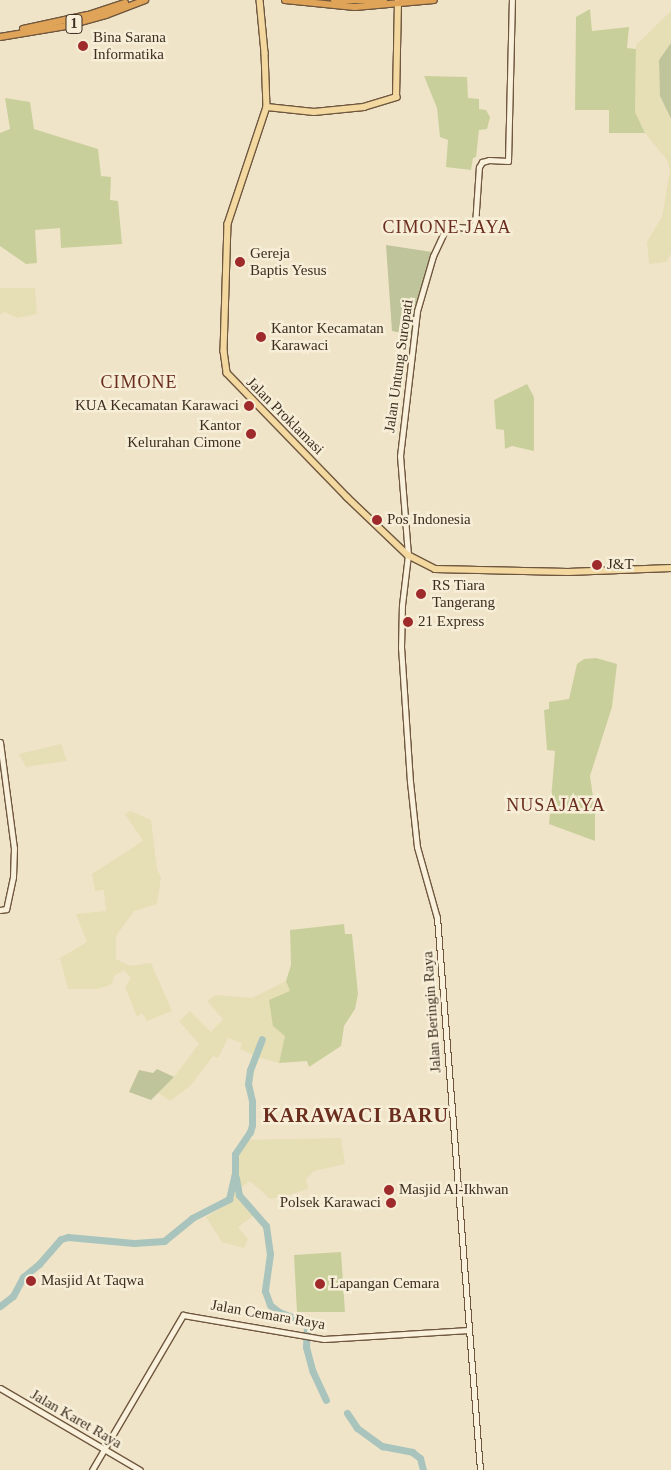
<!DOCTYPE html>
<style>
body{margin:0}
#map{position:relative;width:671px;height:1470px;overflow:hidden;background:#f0e4c8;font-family:"Times New Roman",serif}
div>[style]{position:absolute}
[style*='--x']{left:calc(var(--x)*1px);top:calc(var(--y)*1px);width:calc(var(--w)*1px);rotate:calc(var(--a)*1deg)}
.farmland>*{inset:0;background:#e6deb5}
.green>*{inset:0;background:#c9cf9b}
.cemetery>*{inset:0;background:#bfc49a}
.river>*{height:7px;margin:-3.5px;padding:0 3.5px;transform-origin:3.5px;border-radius:3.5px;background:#a9c4bc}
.roads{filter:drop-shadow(1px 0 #6f573f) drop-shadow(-1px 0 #6f573f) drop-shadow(0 1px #6f573f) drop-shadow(0 -1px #6f573f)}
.secondary>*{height:5px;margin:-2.5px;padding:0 2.5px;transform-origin:2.5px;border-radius:2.5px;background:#faf1dc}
.primary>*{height:5.5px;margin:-2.75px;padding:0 2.75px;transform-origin:2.75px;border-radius:2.75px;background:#f3d9a0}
.highway>*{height:6px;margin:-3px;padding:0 3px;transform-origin:3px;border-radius:3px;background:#e0a458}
.dots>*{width:14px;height:14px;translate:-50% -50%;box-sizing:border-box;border:2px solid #f7eed8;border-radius:50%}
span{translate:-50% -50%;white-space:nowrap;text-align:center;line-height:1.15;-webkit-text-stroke:5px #f7eed8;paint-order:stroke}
.shield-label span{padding:1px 4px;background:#f7eed8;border:1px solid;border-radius:4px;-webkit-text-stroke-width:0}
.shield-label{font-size:14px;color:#3d2e20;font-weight:700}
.poi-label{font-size:15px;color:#3d2e20}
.left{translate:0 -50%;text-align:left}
.right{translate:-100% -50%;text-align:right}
.street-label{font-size:15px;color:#3d2e20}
.quarter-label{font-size:18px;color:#6b2e1e;letter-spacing:1px}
.district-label{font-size:20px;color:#6b2e1e;font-weight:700;letter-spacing:1px}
</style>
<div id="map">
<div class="farmland">
<div style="clip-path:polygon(671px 11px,671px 43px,659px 60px,660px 96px,671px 120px,671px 252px,667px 262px,649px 264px,647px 242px,662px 217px,670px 170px,667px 160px,645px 133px,635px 112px,636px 45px)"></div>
<div style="clip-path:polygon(0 288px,35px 288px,37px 314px,18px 318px,4px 312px,0 315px)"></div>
<div style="clip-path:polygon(61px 744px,67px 761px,26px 767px,19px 754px)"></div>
<div style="clip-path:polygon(130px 811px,151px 820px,157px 869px,161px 878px,157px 904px,134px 911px,116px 936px,116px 959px,130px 966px,151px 963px,172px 1011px,147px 1021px,142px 1013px,137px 1017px,125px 987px,131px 978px,124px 970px,114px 976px,112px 984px,98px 989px,68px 989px,60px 958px,87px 942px,76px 914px,106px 911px,104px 890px,95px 891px,92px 874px,143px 841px,125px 814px)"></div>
<div style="clip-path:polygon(286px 981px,290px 991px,285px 1036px,279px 1063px,257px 1057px,240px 1049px,242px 1043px,228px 1038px,218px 1058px,213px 1056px,191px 1085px,170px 1101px,157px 1092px,174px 1077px,199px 1044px,179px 1021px,190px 1011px,211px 1032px,223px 1019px,207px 1001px,216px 995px,252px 998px)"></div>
<div style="clip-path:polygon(341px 1138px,345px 1164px,314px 1171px,306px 1179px,308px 1189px,286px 1196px,270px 1199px,250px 1181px,238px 1190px,253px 1216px,238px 1227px,248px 1239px,244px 1248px,222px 1242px,206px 1217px,233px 1201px,234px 1159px,247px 1140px)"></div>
</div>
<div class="green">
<div style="clip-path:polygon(590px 9px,592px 31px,629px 27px,627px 48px,636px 49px,635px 112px,645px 133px,609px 133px,609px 110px,575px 110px,576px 17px)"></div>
<div style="clip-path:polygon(424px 76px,467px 77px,468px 98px,479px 99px,479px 109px,486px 110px,490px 117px,487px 129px,479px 130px,476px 157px,473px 158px,471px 170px,446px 167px,448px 140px,440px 137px,437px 108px)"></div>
<div style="clip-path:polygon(5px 98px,30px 102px,34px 129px,98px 149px,101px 176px,111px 177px,110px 200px,118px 201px,122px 244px,61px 248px,60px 228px,35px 230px,37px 263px,26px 264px,0 246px,0 133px,10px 129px)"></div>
<div style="clip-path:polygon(527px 384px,534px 397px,534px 451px,512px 446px,505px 449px,504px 430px,496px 429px,494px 400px)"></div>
<div style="clip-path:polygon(596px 658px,617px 664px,612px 707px,590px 776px,595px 811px,595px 841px,549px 824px,555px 751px,547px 750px,544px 710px,549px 709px,549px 702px,569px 699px,577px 664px,584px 659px)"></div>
<div style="clip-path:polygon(344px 924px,345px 934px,352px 934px,358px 994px,355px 1009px,344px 1026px,341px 1046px,309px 1067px,307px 1061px,279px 1063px,285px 1036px,273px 1026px,269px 1000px,290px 991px,286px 981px,291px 965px,290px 930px)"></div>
<div style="clip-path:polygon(341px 1252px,345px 1312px,297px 1312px,294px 1255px)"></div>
</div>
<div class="cemetery">
<div style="clip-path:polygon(671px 43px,671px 119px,660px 96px,659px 60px)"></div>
<div style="clip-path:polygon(386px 245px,432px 252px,414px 316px,412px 335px,392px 331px)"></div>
<div style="clip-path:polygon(157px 1069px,174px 1077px,151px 1100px,129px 1092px,139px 1070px,153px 1073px)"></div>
</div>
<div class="river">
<div style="--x:236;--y:1178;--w:17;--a:80"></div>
<div style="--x:239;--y:1195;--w:41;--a:48.9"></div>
<div style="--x:266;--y:1226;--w:28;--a:82"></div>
<div style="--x:270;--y:1254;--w:37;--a:98"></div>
<div style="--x:265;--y:1291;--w:15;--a:70"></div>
<div style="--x:270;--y:1305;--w:11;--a:38"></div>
<div style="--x:279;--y:1312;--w:25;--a:21"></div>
<div style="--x:302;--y:1321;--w:8;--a:50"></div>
<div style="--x:307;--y:1327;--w:20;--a:93"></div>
<div style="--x:306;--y:1347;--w:24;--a:75"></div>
<div style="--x:312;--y:1370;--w:33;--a:65"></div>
<div style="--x:0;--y:1306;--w:16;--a:-38"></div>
<div style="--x:13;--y:1296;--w:21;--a:-62"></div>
<div style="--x:23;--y:1277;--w:21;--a:-39"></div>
<div style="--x:39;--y:1264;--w:33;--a:-49"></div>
<div style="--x:61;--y:1239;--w:7;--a:-16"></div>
<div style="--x:68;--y:1237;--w:66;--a:5.2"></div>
<div style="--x:134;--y:1243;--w:30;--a:-4"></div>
<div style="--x:164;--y:1241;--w:36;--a:-39"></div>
<div style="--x:192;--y:1218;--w:42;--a:-27.2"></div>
<div style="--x:229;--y:1199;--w:27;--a:-77"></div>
<div style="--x:235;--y:1173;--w:19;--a:-90"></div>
<div style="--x:235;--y:1154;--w:27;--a:-56"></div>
<div style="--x:250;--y:1132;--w:7;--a:-74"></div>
<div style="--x:252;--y:1125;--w:24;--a:-90"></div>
<div style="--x:252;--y:1101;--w:17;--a:-103"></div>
<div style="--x:248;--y:1084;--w:14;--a:-82"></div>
<div style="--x:250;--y:1070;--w:33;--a:-69"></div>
<div style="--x:347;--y:1413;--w:18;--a:56"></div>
<div style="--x:357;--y:1428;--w:31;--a:36"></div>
<div style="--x:382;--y:1446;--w:31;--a:11"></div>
<div style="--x:412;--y:1452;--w:10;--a:37"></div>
<div style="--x:420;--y:1458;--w:12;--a:76"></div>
</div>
<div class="roads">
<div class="secondary">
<div style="--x:0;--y:742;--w:107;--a:82.5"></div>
<div style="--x:14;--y:848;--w:29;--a:92"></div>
<div style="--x:13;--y:877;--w:33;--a:102"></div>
<div style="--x:6;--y:909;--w:6;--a:171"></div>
<div style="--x:0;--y:1388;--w:162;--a:30.4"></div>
<div style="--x:92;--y:1470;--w:180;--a:-59.6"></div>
<div style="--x:183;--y:1315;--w:143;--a:9.7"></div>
<div style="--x:324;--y:1339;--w:145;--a:-3.6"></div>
<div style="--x:480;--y:1470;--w:554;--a:-94.45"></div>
<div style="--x:437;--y:918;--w:74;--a:-105.7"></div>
<div style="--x:417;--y:847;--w:65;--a:-96.1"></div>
<div style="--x:410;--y:782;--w:134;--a:-93.8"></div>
<div style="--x:401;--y:648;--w:43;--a:-88.7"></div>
<div style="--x:402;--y:605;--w:50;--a:-83.2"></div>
<div style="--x:408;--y:555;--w:99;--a:-94.6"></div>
<div style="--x:400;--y:456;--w:146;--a:-83.3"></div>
<div style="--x:417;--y:311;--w:57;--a:-73.8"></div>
<div style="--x:433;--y:256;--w:33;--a:-65"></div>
<div style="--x:447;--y:226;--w:22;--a:5"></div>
<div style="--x:469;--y:228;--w:7;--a:-27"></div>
<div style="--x:475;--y:225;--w:58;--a:-86.1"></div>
<div style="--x:479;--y:167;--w:6;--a:-59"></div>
<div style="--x:482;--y:162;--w:7;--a:-16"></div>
<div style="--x:489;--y:160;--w:19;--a:3"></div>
<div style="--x:508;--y:161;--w:161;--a:-88.6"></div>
</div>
<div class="primary">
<div style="--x:260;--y:0;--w:53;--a:84.6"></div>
<div style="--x:265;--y:53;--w:54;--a:87.9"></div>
<div style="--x:267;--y:107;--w:123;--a:108.4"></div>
<div style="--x:228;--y:224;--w:127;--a:91.8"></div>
<div style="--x:224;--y:351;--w:22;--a:82"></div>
<div style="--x:227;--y:373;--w:173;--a:45.9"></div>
<div style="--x:347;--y:497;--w:84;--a:43.6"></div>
<div style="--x:408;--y:555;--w:30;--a:27"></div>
<div style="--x:435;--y:569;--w:133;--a:1.3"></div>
<div style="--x:568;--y:572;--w:103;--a:-2.2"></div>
<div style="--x:267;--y:107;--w:47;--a:6.1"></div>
<div style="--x:314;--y:112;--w:50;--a:-5.7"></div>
<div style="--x:364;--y:107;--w:34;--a:-17"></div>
<div style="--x:396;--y:97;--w:97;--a:-88.8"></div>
</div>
<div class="highway">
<div style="--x:285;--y:0;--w:70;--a:5.7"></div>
<div style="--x:355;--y:7;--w:79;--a:-5.1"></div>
<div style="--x:334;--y:0;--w:50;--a:0"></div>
<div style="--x:23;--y:29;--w:66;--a:-12.2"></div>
<div style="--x:88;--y:15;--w:39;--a:-18"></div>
<div style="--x:0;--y:37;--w:67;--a:-9.5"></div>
<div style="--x:66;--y:26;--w:41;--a:-15.4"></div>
<div style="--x:106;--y:15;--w:42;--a:-21"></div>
</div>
</div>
<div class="dots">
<div style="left:83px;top:46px;background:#9e2a2b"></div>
<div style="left:240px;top:262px;background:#9e2a2b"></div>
<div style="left:261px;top:337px;background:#9e2a2b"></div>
<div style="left:249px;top:406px;background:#9e2a2b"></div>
<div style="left:251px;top:434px;background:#9e2a2b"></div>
<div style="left:377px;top:520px;background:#9e2a2b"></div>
<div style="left:597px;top:565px;background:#9e2a2b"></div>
<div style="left:421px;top:594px;background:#9e2a2b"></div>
<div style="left:408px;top:622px;background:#9e2a2b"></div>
<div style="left:389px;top:1190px;background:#9e2a2b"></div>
<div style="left:391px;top:1203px;background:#9e2a2b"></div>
<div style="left:31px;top:1281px;background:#9e2a2b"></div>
<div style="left:320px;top:1284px;background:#9e2a2b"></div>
</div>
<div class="shield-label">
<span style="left:74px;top:24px">1</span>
</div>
<div class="poi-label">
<span class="left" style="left:93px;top:46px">Bina Sarana<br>Informatika</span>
<span class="left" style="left:250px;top:262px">Gereja<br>Baptis Yesus</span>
<span class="left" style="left:271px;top:337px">Kantor Kecamatan<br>Karawaci</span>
<span class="right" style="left:239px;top:406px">KUA Kecamatan Karawaci</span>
<span class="right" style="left:241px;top:434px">Kantor<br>Kelurahan Cimone</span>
<span class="left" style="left:387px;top:520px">Pos Indonesia</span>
<span class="left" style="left:607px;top:565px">J&amp;T</span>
<span class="left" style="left:432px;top:594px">RS Tiara<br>Tangerang</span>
<span class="left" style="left:418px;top:622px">21 Express</span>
<span class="left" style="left:399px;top:1190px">Masjid Al-Ikhwan</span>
<span class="right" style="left:381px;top:1203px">Polsek Karawaci</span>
<span class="left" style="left:41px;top:1281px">Masjid At Taqwa</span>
<span class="left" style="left:330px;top:1284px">Lapangan Cemara</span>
</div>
<div class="street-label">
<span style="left:399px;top:366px;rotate:-82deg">Jalan Untung Suropati</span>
<span style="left:285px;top:416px;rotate:45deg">Jalan Proklamasi</span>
<span style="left:432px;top:1012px;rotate:-94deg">Jalan Beringin Raya</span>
<span style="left:268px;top:1315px;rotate:10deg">Jalan Cemara Raya</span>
<span style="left:76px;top:1419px;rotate:30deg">Jalan Karet Raya</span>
</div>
<div class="quarter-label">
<span style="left:447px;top:227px">CIMONE JAYA</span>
<span style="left:139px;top:382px">CIMONE</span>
<span style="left:556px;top:805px">NUSAJAYA</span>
</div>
<div class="district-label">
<span style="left:356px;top:1115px">KARAWACI BARU</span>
</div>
</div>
